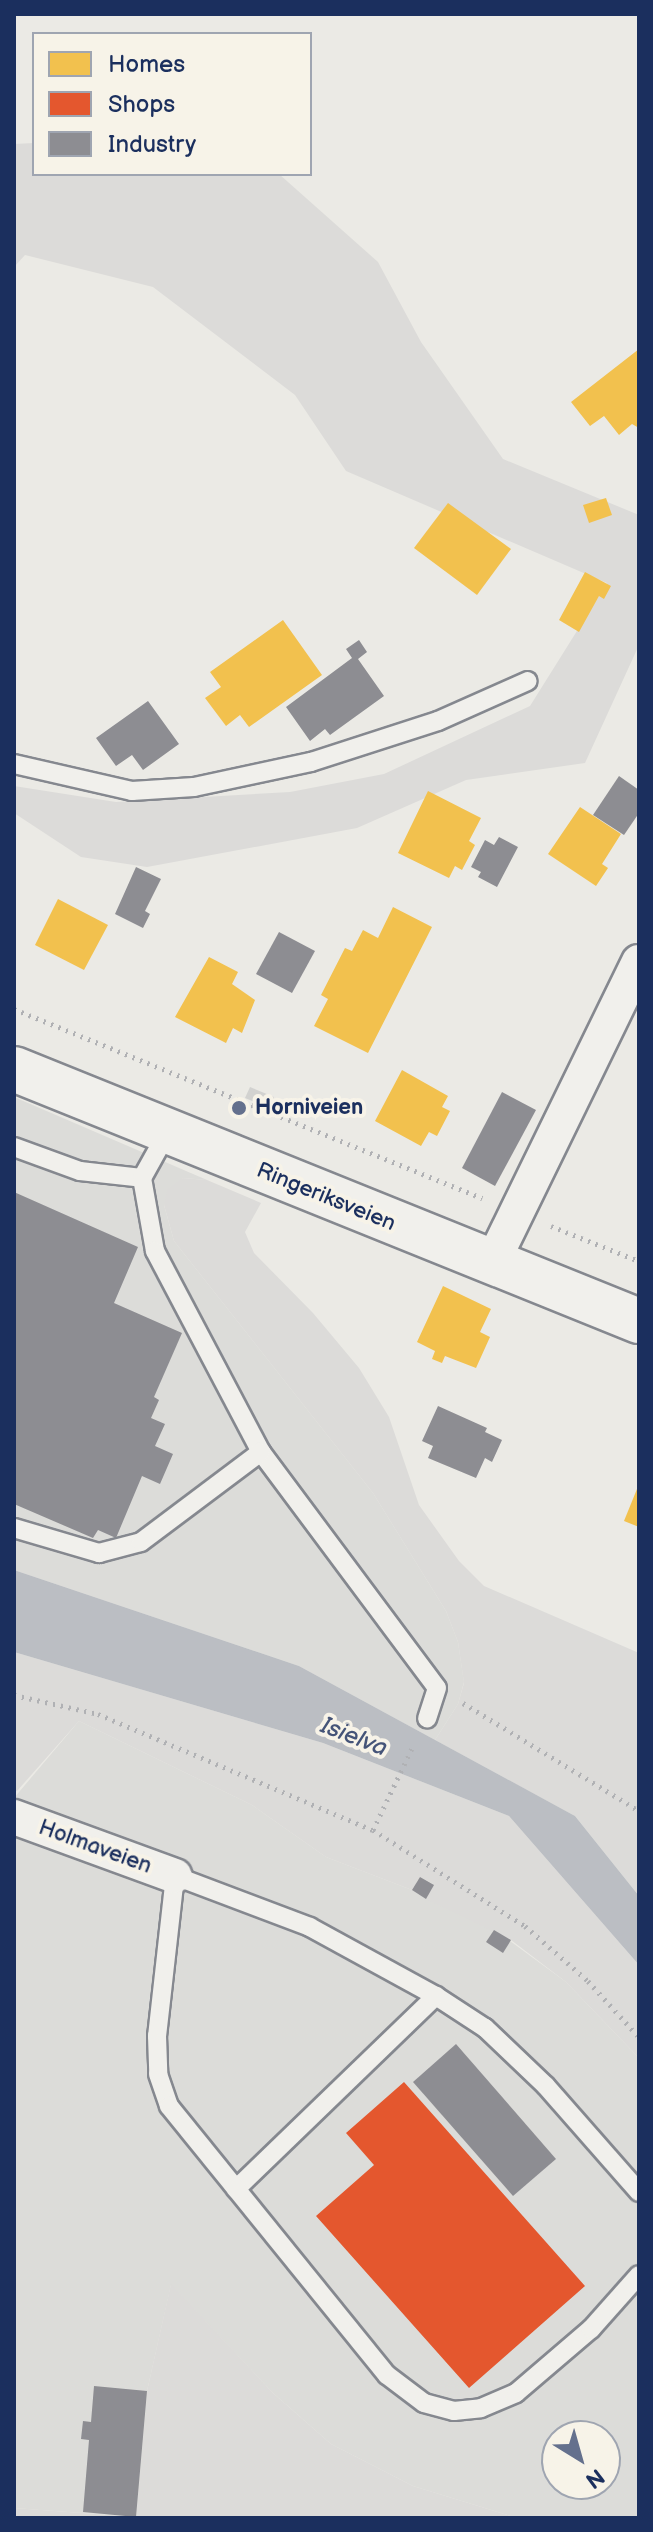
<!DOCTYPE html>
<style>
body{margin:0}
#map{position:relative;width:653px;height:2532px;overflow:hidden;background:#ebeae5;font-family:"Balsamiq Sans",sans-serif}
div>[style]{position:absolute}
[style*='--x']{left:calc(var(--x)*1px);top:calc(var(--y)*1px);width:calc(var(--w)*1px);rotate:calc(var(--a)*1deg)}
.built>*{inset:0;background:#dcdcd9}
.green>*{inset:0;background:#dcdbd9}
.water>*{inset:0;background:#bbbec3}
.homes>*{inset:0;background:#f2c14e}
.shops>*{inset:0;background:#e4572e}
.industry>*{inset:0;background:#8d8d92}
.building>*{inset:0;background:#d2d2d0}
.path>*{height:5px;margin-top:-2.5px;transform-origin:0;background:repeating-linear-gradient(90deg,#b0b1b4 0 2px,transparent 0 8px)}
.roads{filter:drop-shadow(2px 0 #85888f) drop-shadow(-2px 0 #85888f) drop-shadow(0 2px #85888f) drop-shadow(0 -2px #85888f)}
.lane>*{height:18px;margin:-9px;padding:0 9px;transform-origin:9px;border-radius:9px;background:#f1f0ec}
.street>*{height:34px;margin:-17px;padding:0 17px;transform-origin:17px;border-radius:17px;background:#f1f0ec}
.primary>*{height:44px;margin:-22px;padding:0 22px;transform-origin:22px;border-radius:22px;background:#f1f0ec}
.dots>*{width:22px;height:22px;translate:-50% -50%;box-sizing:border-box;border:4px solid #f7f3e8;border-radius:50%}
span{translate:-50% -50%;white-space:nowrap;text-align:center;line-height:1.15;-webkit-text-stroke:8px #f7f3e8;paint-order:stroke}
.poi-label{font-size:22px;color:#1b2f5e;font-weight:700}
.left{translate:0 -50%;text-align:left}
.street-label{font-size:22px;color:#1b2f5e}
.water-label{font-size:24px;color:#455478;font-style:italic}
.frame{position:absolute;inset:0;border:16px solid #1b2f5e;pointer-events:none}
.legend{position:absolute;left:32px;top:32px;width:280px;height:144px;box-sizing:border-box;background:#f7f3e8;border:2px solid #9fa5b1;margin:0;padding:10px 14px;list-style:none;font-size:24px;color:#1b2f5e}
.legend li{display:flex;align-items:center;gap:16px;height:40px}
.legend b{width:40px;border:2px solid #9fa5b1}
.north{position:absolute;left:541px;top:2420px;width:80px;height:80px;box-sizing:border-box;background:#f7f3e8;border:2px solid #9fa5b1;border-radius:50%;rotate:143deg;font-size:22px;font-weight:700;line-height:32px;text-align:center;color:#1b2f5e}
.north::after{content:'';display:block;margin:auto;width:28px;height:36px;background:#64708d;clip-path:polygon(50% 0,100% 100%,50% 72%,0 100%)}
</style>
<div id="map">
<div class="built">
<div style="clip-path:polygon(14px 1097px,207px 1180px,183px 1178px,164px 1205px,174px 1241px,373px 1493px,446px 1611px,458px 1642px,464px 1682px,458px 1704px,435px 1740px,299px 1666px,14px 1570px)"></div>
<div style="clip-path:polygon(evenodd,79px 1721px,252px 1805px,326px 1857px,412px 1890px,420px 1877px,434px 1885px,566px 1982px,639px 2058px,639px 2518px,517px 2518px,413px 2486px,331px 2444px,273px 2393px,171px 2285px,147px 2391px,136px 2517px,14px 2508px,14px 1798px,79px 1721px,557px 2436px,605px 2436px,605px 2484px,557px 2484px,557px 2436px)"></div>
</div>
<div class="green">
<div style="clip-path:polygon(34px 143px,34px 174px,279px 174px,378px 262px,421px 342px,503px 459px,639px 515px,639px 645px,585px 763px,466px 780px,357px 828px,147px 867px,81px 857px,14px 813px,14px 786px,116px 802px,290px 792px,384px 774px,530px 706px,607px 583px,346px 471px,295px 395px,153px 287px,25px 255px,14px 267px,14px 144px)"></div>
<div style="clip-path:polygon(183px 1178px,207px 1180px,261px 1203px,245px 1232px,254px 1253px,313px 1313px,359px 1368px,389px 1417px,419px 1505px,459px 1561px,484px 1586px,639px 1653px,639px 1896px,575px 1816px,435px 1740px,458px 1704px,464px 1683px,458px 1642px,446px 1611px,373px 1493px,174px 1241px,164px 1205px,167px 1190px)"></div>
<div style="clip-path:polygon(14px 1652px,323px 1743px,509px 1816px,639px 1965px,639px 2058px,566px 1982px,511px 1940px,426px 1899px,433px 1884px,420px 1877px,412px 1890px,326px 1857px,252px 1805px,79px 1721px,17px 1791px,14px 1790px)"></div>
<div style="clip-path:polygon(171px 2284px,273px 2393px,331px 2444px,413px 2486px,517px 2518px,14px 2518px,14px 2508px,136px 2517px,147px 2391px)"></div>
</div>
<div class="water">
<div style="clip-path:polygon(14px 1570px,299px 1666px,575px 1816px,639px 1896px,639px 1965px,509px 1816px,323px 1743px,14px 1652px)"></div>
</div>
<div class="homes">
<div style="clip-path:polygon(639px 349px,639px 428px,632px 424px,619px 435px,604px 416px,590px 426px,571px 402px)"></div>
<div style="clip-path:polygon(606px 498px,612px 515px,589px 523px,583px 505px)"></div>
<div style="clip-path:polygon(448px 503px,511px 549px,477px 595px,414px 548px)"></div>
<div style="clip-path:polygon(585px 572px,611px 586px,604px 599px,599px 596px,579px 632px,559px 620px)"></div>
<div style="clip-path:polygon(283px 620px,322px 675px,249px 727px,240px 715px,226px 726px,205px 698px,221px 687px,210px 672px)"></div>
<div style="clip-path:polygon(428px 791px,481px 818px,469px 841px,475px 845px,462px 870px,455px 866px,449px 878px,398px 853px)"></div>
<div style="clip-path:polygon(580px 807px,621px 834px,602px 864px,608px 868px,596px 886px,548px 854px)"></div>
<div style="clip-path:polygon(58px 899px,108px 925px,84px 970px,35px 945px)"></div>
<div style="clip-path:polygon(393px 907px,432px 927px,368px 1053px,314px 1026px,328px 999px,321px 995px,345px 948px,352px 951px,363px 930px,378px 938px)"></div>
<div style="clip-path:polygon(209px 957px,238px 972px,232px 984px,255px 1000px,242px 1033px,233px 1028px,226px 1043px,175px 1017px)"></div>
<div style="clip-path:polygon(402px 1070px,448px 1096px,442px 1107px,450px 1111px,437px 1136px,429px 1132px,421px 1146px,375px 1121px)"></div>
<div style="clip-path:polygon(443px 1286px,491px 1309px,480px 1332px,490px 1337px,476px 1368px,445px 1356px,442px 1363px,432px 1359px,435px 1351px,417px 1342px)"></div>
<div style="clip-path:polygon(639px 1484px,639px 1527px,624px 1521px)"></div>
</div>
<div class="shops">
<div style="clip-path:polygon(404px 2082px,585px 2286px,469px 2388px,316px 2216px,374px 2165px,346px 2133px)"></div>
</div>
<div class="industry">
<div style="clip-path:polygon(359px 640px,367px 652px,358px 659px,384px 696px,330px 735px,325px 729px,310px 741px,286px 707px,352px 658px,346px 649px)"></div>
<div style="clip-path:polygon(148px 701px,179px 744px,143px 770px,132px 755px,116px 766px,96px 738px)"></div>
<div style="clip-path:polygon(619px 776px,639px 790px,639px 813px,624px 835px,593px 815px)"></div>
<div style="clip-path:polygon(499px 837px,518px 847px,497px 887px,478px 877px,481px 872px,471px 867px,485px 840px,494px 845px)"></div>
<div style="clip-path:polygon(136px 867px,161px 879px,145px 911px,150px 914px,143px 928px,115px 914px)"></div>
<div style="clip-path:polygon(279px 932px,315px 951px,292px 993px,256px 974px)"></div>
<div style="clip-path:polygon(502px 1092px,536px 1110px,495px 1186px,462px 1168px)"></div>
<div style="clip-path:polygon(14px 1192px,138px 1247px,114px 1303px,182px 1333px,154px 1397px,159px 1400px,151px 1418px,165px 1424px,155px 1446px,173px 1454px,160px 1484px,142px 1476px,116px 1538px,98px 1530px,93px 1538px,14px 1504px)"></div>
<div style="clip-path:polygon(438px 1406px,487px 1428px,485px 1432px,502px 1440px,492px 1462px,485px 1458px,476px 1478px,428px 1458px,433px 1446px,422px 1441px)"></div>
<div style="clip-path:polygon(420px 1877px,434px 1885px,426px 1899px,412px 1890px)"></div>
<div style="clip-path:polygon(494px 1930px,511px 1940px,503px 1953px,486px 1942px)"></div>
<div style="clip-path:polygon(456px 2044px,556px 2159px,513px 2196px,413px 2082px)"></div>
<div style="clip-path:polygon(94px 2386px,147px 2391px,136px 2517px,83px 2512px,89px 2440px,81px 2439px,83px 2421px,91px 2422px)"></div>
</div>
<div class="building">
<div style="clip-path:polygon(250px 1087px,274px 1097px,270px 1108px,245px 1098px)"></div>
</div>
<div class="path">
<div style="--x:14;--y:1009;--w:505;--a:21.99"></div>
<div style="--x:551;--y:1226;--w:95;--a:21.7"></div>
<div style="--x:14;--y:1695;--w:86;--a:12.7"></div>
<div style="--x:98;--y:1714;--w:298;--a:22.9"></div>
<div style="--x:373;--y:1830;--w:180;--a:32.3"></div>
<div style="--x:525;--y:1926;--w:84;--a:41.1"></div>
<div style="--x:588;--y:1981;--w:76;--a:47.7"></div>
<div style="--x:463;--y:1703;--w:206;--a:31.5"></div>
<div style="--x:373;--y:1830;--w:95;--a:-64.5"></div>
</div>
<div class="roads">
<div class="lane">
<div style="--x:14;--y:764;--w:121;--a:12.9"></div>
<div style="--x:132;--y:791;--w:62;--a:-3.7"></div>
<div style="--x:194;--y:787;--w:120;--a:-12.1"></div>
<div style="--x:311;--y:762;--w:133;--a:-17.9"></div>
<div style="--x:438;--y:721;--w:98;--a:-24"></div>
<div style="--x:14;--y:1147;--w:70;--a:20"></div>
<div style="--x:80;--y:1171;--w:62;--a:6.4"></div>
<div style="--x:142;--y:1178;--w:51;--a:-60.9"></div>
<div style="--x:142;--y:1178;--w:74;--a:79.9"></div>
<div style="--x:155;--y:1251;--w:227;--a:62.2"></div>
<div style="--x:261;--y:1452;--w:294;--a:53.3"></div>
<div style="--x:437;--y:1688;--w:32;--a:108"></div>
<div style="--x:14;--y:1528;--w:89;--a:16.4"></div>
<div style="--x:99;--y:1553;--w:43;--a:-14.7"></div>
<div style="--x:141;--y:1542;--w:150;--a:-36.9"></div>
<div style="--x:236;--y:2189;--w:278;--a:-44"></div>
<div style="--x:639;--y:2192;--w:141;--a:-131.3"></div>
<div style="--x:546;--y:2086;--w:84;--a:-136.4"></div>
<div style="--x:485;--y:2028;--w:59;--a:-146.9"></div>
<div style="--x:436;--y:1996;--w:144;--a:-151.3"></div>
<div style="--x:310;--y:1927;--w:144;--a:-159.3"></div>
<div style="--x:175;--y:1876;--w:161;--a:96.4"></div>
<div style="--x:157;--y:2036;--w:38;--a:88"></div>
<div style="--x:158;--y:2074;--w:34;--a:71"></div>
<div style="--x:169;--y:2106;--w:346;--a:51"></div>
<div style="--x:387;--y:2375;--w:46;--a:37.1"></div>
<div style="--x:424;--y:2403;--w:31;--a:15"></div>
<div style="--x:454;--y:2411;--w:27;--a:-6"></div>
<div style="--x:481;--y:2408;--w:38;--a:-23"></div>
<div style="--x:516;--y:2393;--w:99;--a:-40.5"></div>
<div style="--x:591;--y:2329;--w:72;--a:-48.4"></div>
</div>
<div class="street">
<div style="--x:492;--y:1263;--w:335;--a:-64"></div>
<div style="--x:14;--y:1817;--w:171;--a:20.1"></div>
</div>
<div class="primary">
<div style="--x:14;--y:1069;--w:674;--a:21.96"></div>
</div>
</div>
<div class="dots">
<div style="left:239px;top:1108px;background:#64708d"></div>
</div>
<div class="poi-label">
<span class="left" style="left:255px;top:1108px">Horniveien</span>
</div>
<div class="street-label">
<span style="left:326px;top:1197px;rotate:22deg">Ringeriksveien</span>
<span style="left:95px;top:1847px;rotate:20deg">Holmaveien</span>
</div>
<div class="water-label">
<span style="left:354px;top:1737px;rotate:21deg">Isielva</span>
</div>
<div class="frame"></div>
<ul class="legend">
<li><b style="height:22px;background:#f2c14e"></b>Homes</li>
<li><b style="height:22px;background:#e4572e"></b>Shops</li>
<li><b style="height:22px;background:#8d8d92"></b>Industry</li>
</ul>
<div class="north">N</div>
</div>
